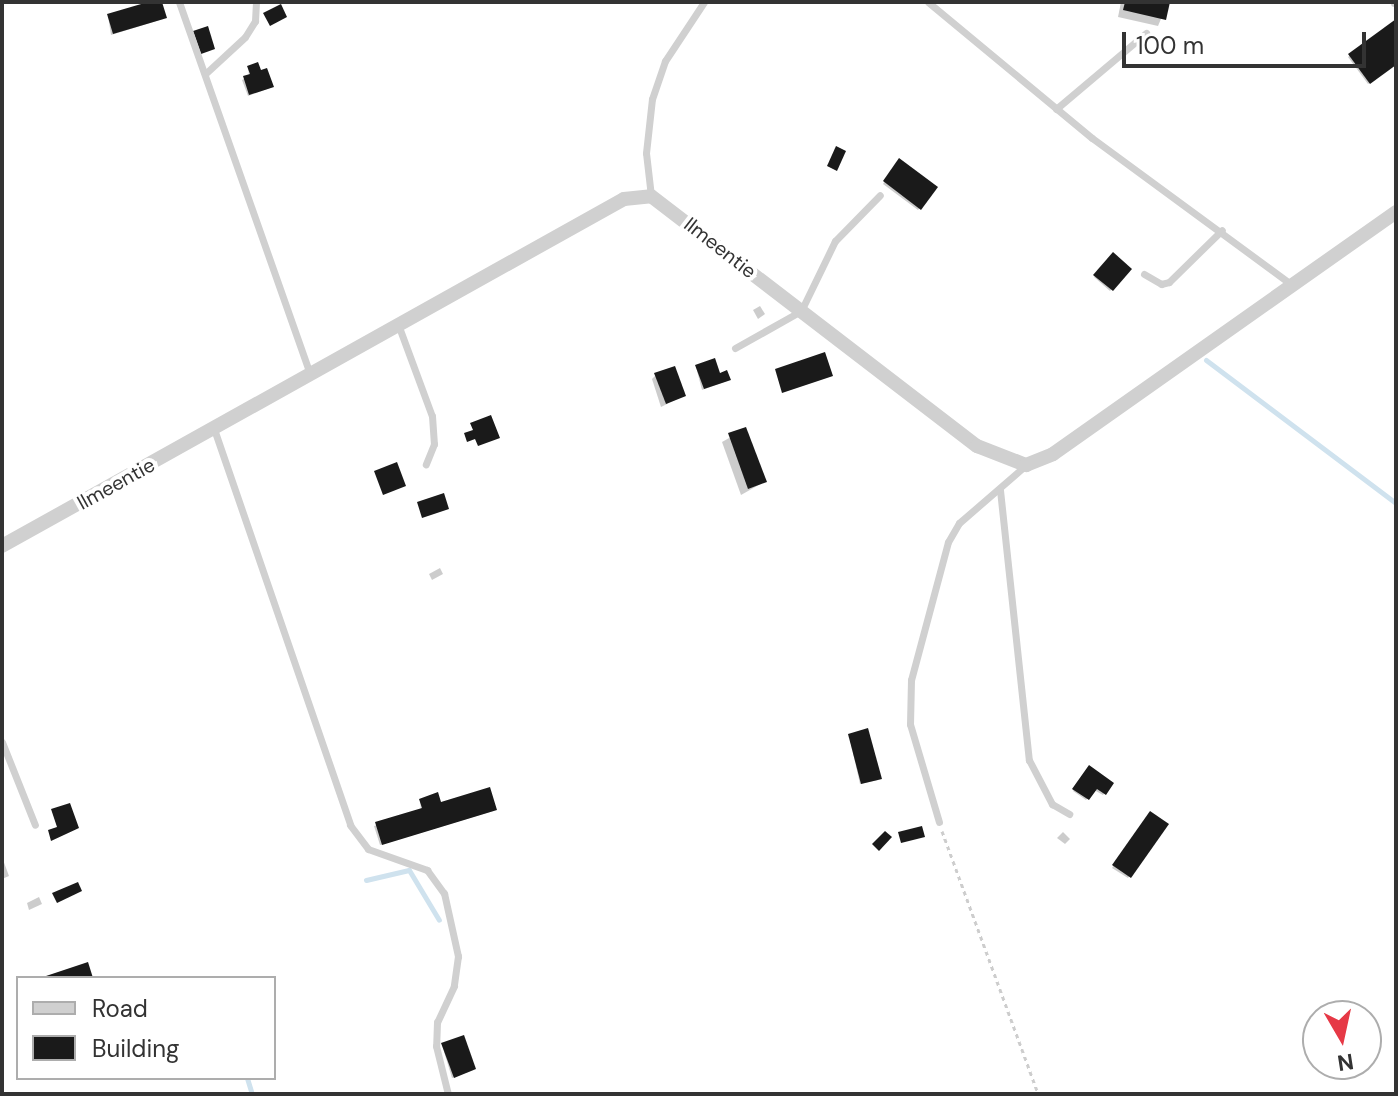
<!DOCTYPE html>
<style>
body{margin:0}
#map{position:relative;width:1398px;height:1096px;overflow:hidden;background:#fff;font-family:"DM Sans",sans-serif}
div>[style]{position:absolute}
[style*='--x']{left:calc(var(--x)*1px);top:calc(var(--y)*1px);width:calc(var(--w)*1px);rotate:calc(var(--a)*1deg)}
.shadow>*{inset:0;background:#0003}
.stream>*{height:5px;margin:-2.5px;padding:0 2.5px;transform-origin:2.5px;border-radius:2.5px;background:#cfe2ee}
.building>*{inset:0;background:#1a1a1a}
.path>*{height:3px;margin-top:-1.5px;transform-origin:0;background:repeating-linear-gradient(90deg,#cdcdcd 0 4px,transparent 0 8px)}
.service>*{height:7px;margin:-3.5px;padding:0 3.5px;transform-origin:3.5px;border-radius:3.5px;background:#d0d0d0}
.minor>*{height:14px;margin:-7px;padding:0 7px;transform-origin:7px;border-radius:7px;background:#d0d0d0}
span{translate:-50% -50%;white-space:nowrap;text-align:center;line-height:1.15;-webkit-text-stroke:8px #fff;paint-order:stroke}
.street-label{font-size:20px;color:#333}
.frame{position:absolute;inset:0;border:4px solid #333;pointer-events:none}
.legend{position:absolute;left:16px;top:976px;width:260px;height:104px;box-sizing:border-box;background:#fff;border:2px solid #adadad;margin:0;padding:10px 14px;list-style:none;font-size:24px;color:#333}
.legend li{display:flex;align-items:center;gap:16px;height:40px}
.legend b{width:40px;border:2px solid #adadad}
.north{position:absolute;left:1302px;top:1000px;width:80px;height:80px;box-sizing:border-box;background:#fff;border:2px solid #adadad;border-radius:50%;rotate:171deg;font-size:22px;font-weight:700;line-height:32px;text-align:center;color:#333}
.north::after{content:'';display:block;margin:auto;width:28px;height:36px;background:#e63946;clip-path:polygon(50% 0,100% 100%,50% 72%,0 100%)}
.scale{position:absolute;left:1122px;top:32px;width:244px;height:36px;box-sizing:border-box;border:4px solid #333;border-top:0;padding-left:10px;font-size:24px;line-height:28px;white-space:nowrap;color:#333;-webkit-text-stroke:6px #fff;paint-order:stroke}
</style>
<div id="map">
<div class="shadow">
<div style="clip-path:polygon(160px 2px,163px 19px,111px 35px,108px 16px)"></div>
<div style="clip-path:polygon(1121px 2px,1168px 2px,1158px 26px,1118px 17px)"></div>
<div style="clip-path:polygon(1396px 22px,1396px 64px,1368px 84px,1348px 57px)"></div>
<div style="clip-path:polygon(248px 68px,270px 88px,248px 96px,242px 80px,249px 76px)"></div>
<div style="clip-path:polygon(899px 161px,935px 187px,918px 210px,883px 184px)"></div>
<div style="clip-path:polygon(1113px 255px,1129px 269px,1110px 291px,1094px 277px)"></div>
<div style="clip-path:polygon(760px 306px,765px 314px,758px 319px,753px 310px)"></div>
<div style="clip-path:polygon(696px 367px,727px 381px,702px 390px)"></div>
<div style="clip-path:polygon(656px 375px,683px 396px,661px 407px,652px 379px)"></div>
<div style="clip-path:polygon(745px 429px,764px 482px,741px 495px,722px 442px)"></div>
<div style="clip-path:polygon(440px 568px,443px 574px,432px 580px,429px 574px)"></div>
<div style="clip-path:polygon(849px 735px,878px 780px,860px 784px)"></div>
<div style="clip-path:polygon(1090px 768px,1111px 784px,1103px 795px,1094px 790px,1086px 800px,1073px 791px)"></div>
<div style="clip-path:polygon(420px 800px,440px 805px,493px 811px,380px 845px,374px 826px,421px 810px)"></div>
<div style="clip-path:polygon(1150px 814px,1166px 824px,1128px 878px,1112px 868px)"></div>
<div style="clip-path:polygon(1063px 832px,1070px 839px,1065px 844px,1057px 838px)"></div>
<div style="clip-path:polygon(2px 857px,9px 876px,2px 879px)"></div>
<div style="clip-path:polygon(39px 897px,42px 904px,29px 910px,27px 903px)"></div>
<div style="clip-path:polygon(442px 1045px,473px 1070px,452px 1078px)"></div>
</div>
<div class="stream">
<div style="--x:1206;--y:360;--w:238;--a:37"></div>
<div style="--x:366;--y:880;--w:44;--a:-13.1"></div>
<div style="--x:409;--y:870;--w:58;--a:59"></div>
<div style="--x:247;--y:1078;--w:17;--a:73"></div>
</div>
<div class="building">
<div style="clip-path:polygon(148px 2px,162px 2px,167px 18px,113px 34px,107px 14px)"></div>
<div style="clip-path:polygon(1125px 2px,1170px 2px,1166px 20px,1123px 10px)"></div>
<div style="clip-path:polygon(281px 4px,287px 17px,270px 26px,263px 13px)"></div>
<div style="clip-path:polygon(1396px 19px,1396px 65px,1370px 84px,1348px 54px)"></div>
<div style="clip-path:polygon(208px 26px,215px 49px,201px 54px,193px 31px)"></div>
<div style="clip-path:polygon(258px 62px,261px 70px,267px 68px,274px 87px,249px 95px,243px 76px,250px 74px,247px 66px)"></div>
<div style="clip-path:polygon(836px 146px,846px 151px,837px 171px,827px 166px)"></div>
<div style="clip-path:polygon(899px 158px,938px 187px,921px 210px,883px 181px)"></div>
<div style="clip-path:polygon(1113px 252px,1132px 269px,1113px 291px,1093px 275px)"></div>
<div style="clip-path:polygon(825px 352px,833px 376px,782px 393px,775px 369px)"></div>
<div style="clip-path:polygon(715px 358px,720px 373px,727px 370px,731px 380px,704px 389px,695px 365px)"></div>
<div style="clip-path:polygon(675px 366px,686px 396px,666px 404px,654px 373px)"></div>
<div style="clip-path:polygon(491px 415px,500px 438px,478px 446px,475px 439px,467px 442px,464px 433px,473px 430px,470px 423px)"></div>
<div style="clip-path:polygon(746px 427px,767px 482px,748px 489px,728px 433px)"></div>
<div style="clip-path:polygon(397px 462px,406px 486px,383px 495px,374px 471px)"></div>
<div style="clip-path:polygon(444px 493px,449px 509px,422px 518px,417px 502px)"></div>
<div style="clip-path:polygon(868px 728px,882px 779px,861px 784px,848px 734px)"></div>
<div style="clip-path:polygon(1089px 765px,1114px 783px,1106px 795px,1097px 789px,1089px 800px,1072px 789px)"></div>
<div style="clip-path:polygon(490px 787px,497px 810px,382px 845px,375px 822px,422px 808px,419px 799px,438px 792px,441px 802px)"></div>
<div style="clip-path:polygon(70px 803px,79px 828px,51px 841px,48px 830px,57px 827px,51px 809px)"></div>
<div style="clip-path:polygon(1150px 811px,1169px 824px,1131px 878px,1112px 865px)"></div>
<div style="clip-path:polygon(922px 826px,925px 837px,901px 843px,898px 832px)"></div>
<div style="clip-path:polygon(885px 831px,892px 837px,879px 851px,872px 844px)"></div>
<div style="clip-path:polygon(78px 882px,82px 891px,57px 903px,52px 893px)"></div>
<div style="clip-path:polygon(88px 962px,93px 978px,43px 978px,43px 977px)"></div>
<div style="clip-path:polygon(464px 1035px,476px 1069px,454px 1078px,441px 1043px)"></div>
</div>
<div class="path">
<div style="--x:942;--y:831;--w:280;--a:69.9"></div>
</div>
<div class="service">
<div style="--x:179;--y:2;--w:394;--a:70.6"></div>
<div style="--x:928;--y:2;--w:213;--a:39.7"></div>
<div style="--x:1092;--y:138;--w:248;--a:36.3"></div>
<div style="--x:1394;--y:3;--w:2;--a:0"></div>
<div style="--x:205;--y:74;--w:54;--a:-42.8"></div>
<div style="--x:245;--y:37;--w:19;--a:-58"></div>
<div style="--x:255;--y:21;--w:19;--a:-87"></div>
<div style="--x:1056;--y:109;--w:118;--a:-40.2"></div>
<div style="--x:651;--y:196;--w:43;--a:-96.6"></div>
<div style="--x:646;--y:153;--w:54;--a:-83.7"></div>
<div style="--x:652;--y:99;--w:40;--a:-71.1"></div>
<div style="--x:665;--y:61;--w:71;--a:-56.5"></div>
<div style="--x:1144;--y:274;--w:20;--a:30"></div>
<div style="--x:1161;--y:284;--w:8;--a:-14"></div>
<div style="--x:1169;--y:282;--w:74;--a:-44.5"></div>
<div style="--x:399;--y:327;--w:95;--a:69.7"></div>
<div style="--x:432;--y:416;--w:28;--a:86"></div>
<div style="--x:434;--y:444;--w:22;--a:112"></div>
<div style="--x:735;--y:348;--w:76;--a:-29.3"></div>
<div style="--x:801;--y:311;--w:78;--a:-64.1"></div>
<div style="--x:835;--y:241;--w:64;--a:-45.6"></div>
<div style="--x:214;--y:429;--w:419;--a:71"></div>
<div style="--x:350;--y:825;--w:30;--a:53"></div>
<div style="--x:368;--y:849;--w:63;--a:19.6"></div>
<div style="--x:427;--y:870;--w:29;--a:54"></div>
<div style="--x:444;--y:893;--w:65;--a:77.5"></div>
<div style="--x:458;--y:956;--w:30;--a:98"></div>
<div style="--x:454;--y:986;--w:40;--a:115"></div>
<div style="--x:437;--y:1022;--w:24;--a:92"></div>
<div style="--x:436;--y:1046;--w:49;--a:76"></div>
<div style="--x:1000;--y:490;--w:272;--a:83.9"></div>
<div style="--x:1029;--y:760;--w:50;--a:62.4"></div>
<div style="--x:1052;--y:804;--w:20;--a:30"></div>
<div style="--x:2;--y:742;--w:89;--a:68.3"></div>
<div style="--x:939;--y:822;--w:102;--a:-106.5"></div>
<div style="--x:910;--y:724;--w:44;--a:-88.7"></div>
<div style="--x:911;--y:680;--w:143;--a:-75"></div>
<div style="--x:948;--y:542;--w:22;--a:-60"></div>
<div style="--x:959;--y:523;--w:89;--a:-40.9"></div>
</div>
<div class="minor">
<div style="--x:2;--y:546;--w:712;--a:-29.16"></div>
<div style="--x:624;--y:199;--w:27;--a:-6"></div>
<div style="--x:651;--y:196;--w:411;--a:37.5"></div>
<div style="--x:977;--y:446;--w:53;--a:21.2"></div>
<div style="--x:1026;--y:465;--w:29;--a:-22"></div>
<div style="--x:1053;--y:454;--w:420;--a:-35.2"></div>
</div>
<div class="street-label">
<span style="left:720px;top:248px;rotate:38deg">Ilmeentie</span>
<span style="left:116px;top:484px;rotate:-29deg">Ilmeentie</span>
</div>
<div class="frame"></div>
<ul class="legend">
<li><b style="height:10px;background:#d0d0d0"></b>Road</li>
<li><b style="height:22px;background:#1a1a1a"></b>Building</li>
</ul>
<div class="north">N</div>
<div class="scale">100 m</div>
</div>
